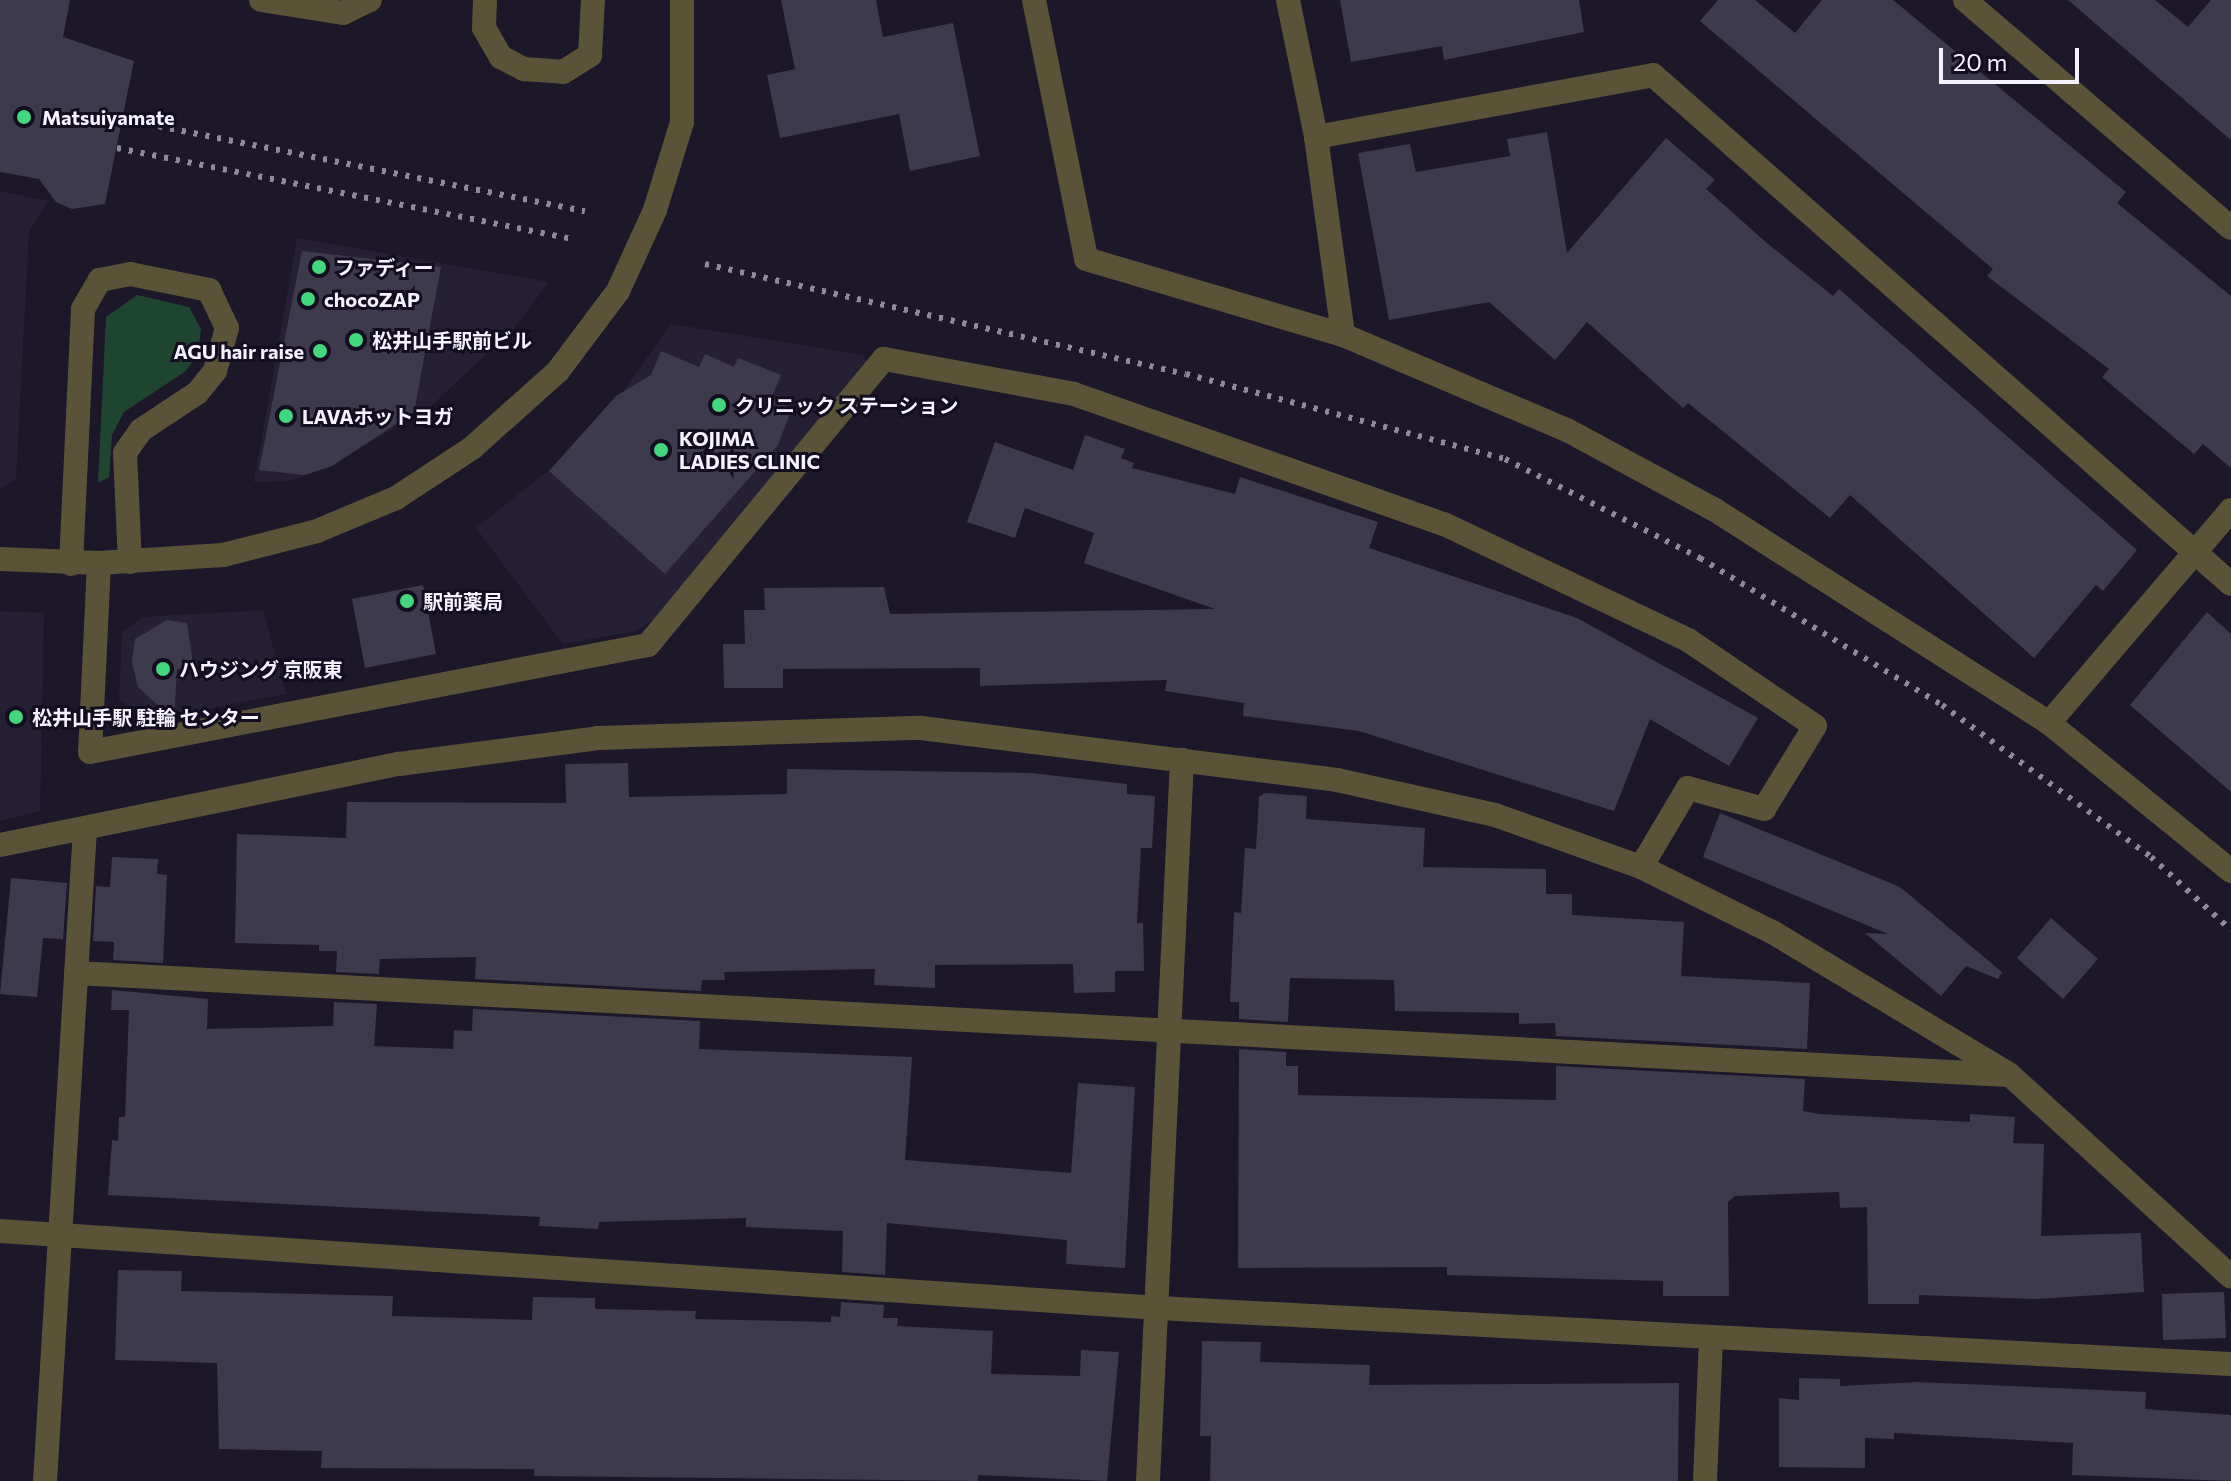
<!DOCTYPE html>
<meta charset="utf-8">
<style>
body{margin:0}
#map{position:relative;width:2231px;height:1481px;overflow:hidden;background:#1c1729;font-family:Commissioner,"Noto Sans JP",sans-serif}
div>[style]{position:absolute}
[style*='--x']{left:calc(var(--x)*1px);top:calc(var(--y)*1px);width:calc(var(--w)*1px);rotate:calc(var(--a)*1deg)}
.built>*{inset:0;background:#262037}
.green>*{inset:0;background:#1e4530}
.building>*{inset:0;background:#3e3a4e}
.minor>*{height:24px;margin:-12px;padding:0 12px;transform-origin:12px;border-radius:12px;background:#5b5337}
.rail>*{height:6px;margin-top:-3px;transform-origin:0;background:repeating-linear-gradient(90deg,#8e8a9a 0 4px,transparent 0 12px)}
.minor-bridge>*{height:24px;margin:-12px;padding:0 12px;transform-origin:12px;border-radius:12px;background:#5b5337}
.dots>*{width:22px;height:22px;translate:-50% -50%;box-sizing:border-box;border:4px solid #130e1f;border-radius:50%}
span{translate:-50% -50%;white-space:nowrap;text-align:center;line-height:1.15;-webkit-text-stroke:6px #130e1f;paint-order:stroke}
.poi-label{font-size:20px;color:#f5f2ff;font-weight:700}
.left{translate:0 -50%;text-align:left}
.right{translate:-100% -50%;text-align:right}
.scale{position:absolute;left:1939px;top:48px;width:140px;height:36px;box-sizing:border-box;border:4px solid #f5f2ff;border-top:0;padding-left:10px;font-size:24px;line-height:28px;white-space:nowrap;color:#f5f2ff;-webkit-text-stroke:6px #130e1f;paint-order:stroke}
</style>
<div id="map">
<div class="built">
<div style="clip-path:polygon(0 191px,48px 201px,29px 232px,16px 478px,0 490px)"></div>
<div style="clip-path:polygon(297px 238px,549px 282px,515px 327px,431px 406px,339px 461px,290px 481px,254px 482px)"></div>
<div style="clip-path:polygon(671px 324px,864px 355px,868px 371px,661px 614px,636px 631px,563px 644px,476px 528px,569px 454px,607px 414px)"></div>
<div style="clip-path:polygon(263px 610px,286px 694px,150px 720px,119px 700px,122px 633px,142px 617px)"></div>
<div style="clip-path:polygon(0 611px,44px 613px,40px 811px,0 821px)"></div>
</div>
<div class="green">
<div style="clip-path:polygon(137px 295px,189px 307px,201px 329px,198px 353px,186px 371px,124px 412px,112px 435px,109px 477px,98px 483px,106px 317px)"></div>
</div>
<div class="building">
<div style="clip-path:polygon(0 0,70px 0,63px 37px,134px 61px,105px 204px,72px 209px,56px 202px,39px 179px,0 172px)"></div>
<div style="clip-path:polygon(781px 0,876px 0,883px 37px,953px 23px,980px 156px,910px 171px,899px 114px,780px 138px,767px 75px,795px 69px)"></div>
<div style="clip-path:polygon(1340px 0,1579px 0,1584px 32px,1444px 60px,1442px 46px,1351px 62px)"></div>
<div style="clip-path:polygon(1718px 0,1755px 0,1795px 33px,1822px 0,1893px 0,2126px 192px,2117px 203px,2231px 296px,2231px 468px,2203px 444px,2194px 454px,2102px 377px,2109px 369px,1987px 276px,1993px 269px,1700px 21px)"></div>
<div style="clip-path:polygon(2068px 0,2155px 0,2188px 27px,2211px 0,2231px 0,2231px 140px)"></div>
<div style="clip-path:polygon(1547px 132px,1567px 253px,1666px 138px,1715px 180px,1706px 189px,1768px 244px,1833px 296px,1839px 289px,2137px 550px,2103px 591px,2096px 585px,2034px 658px,1850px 495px,1830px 518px,1688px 403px,1683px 408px,1587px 322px,1555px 360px,1489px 302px,1389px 320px,1358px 153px,1410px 144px,1416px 172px,1510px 156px,1507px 139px)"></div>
<div style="clip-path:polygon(302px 251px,441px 267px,414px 412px,332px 466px,305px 475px,259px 470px)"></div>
<div style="clip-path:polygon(661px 351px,699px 367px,705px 354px,734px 367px,738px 358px,781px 375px,771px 399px,792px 408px,778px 445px,665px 574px,549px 471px,616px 396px,651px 375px)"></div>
<div style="clip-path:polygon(1085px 435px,1125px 449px,1121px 458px,1134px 463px,1132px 468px,1235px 494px,1240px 477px,1378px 522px,1369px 548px,1577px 618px,1758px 718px,1729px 766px,1650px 719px,1614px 811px,1359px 731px,1243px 716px,1244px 703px,1165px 691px,1167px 680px,980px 686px,980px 668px,783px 669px,783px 688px,724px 688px,723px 644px,745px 644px,744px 610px,765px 610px,764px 588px,884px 587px,890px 614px,1215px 609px,1084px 563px,1094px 533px,1025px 508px,1015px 538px,967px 522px,995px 442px,1073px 470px)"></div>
<div style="clip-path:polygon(423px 585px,436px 654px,365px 668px,352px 599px)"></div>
<div style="clip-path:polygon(2207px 612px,2231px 634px,2231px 792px,2130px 705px)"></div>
<div style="clip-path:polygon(167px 620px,187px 623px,194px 670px,177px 669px,174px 720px,138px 687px,132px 662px,135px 639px)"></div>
<div style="clip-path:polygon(628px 763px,629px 797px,787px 794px,787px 769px,1031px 773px,1127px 784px,1127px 794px,1155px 796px,1152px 848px,1141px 848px,1137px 923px,1143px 923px,1144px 971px,1115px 971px,1115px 992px,1074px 993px,1073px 964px,935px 965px,935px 988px,874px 985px,875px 969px,724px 972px,725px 980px,702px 980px,701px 991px,475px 979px,476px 957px,380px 959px,379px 974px,336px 972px,337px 951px,319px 951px,319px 945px,235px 943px,237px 834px,346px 838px,347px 802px,566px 803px,565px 764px)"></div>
<div style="clip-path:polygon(1265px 793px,1307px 796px,1306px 819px,1425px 828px,1423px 867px,1546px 869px,1546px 894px,1572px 894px,1572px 915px,1684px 922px,1681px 976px,1810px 983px,1807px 1049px,1556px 1036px,1555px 1023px,1519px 1024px,1519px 1013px,1395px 1011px,1394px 980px,1290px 978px,1288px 1022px,1239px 1019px,1239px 1002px,1230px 1002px,1234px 912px,1241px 913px,1245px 848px,1256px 849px,1259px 797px)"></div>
<div style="clip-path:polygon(1720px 813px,1900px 887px,2002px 972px,1998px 979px,1966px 966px,1941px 996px,1865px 933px,1888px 934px,1703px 857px)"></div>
<div style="clip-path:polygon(112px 857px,158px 859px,157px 874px,167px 875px,163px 963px,113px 960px,114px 942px,93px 941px,96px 886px,110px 887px)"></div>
<div style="clip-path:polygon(11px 878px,67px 883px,63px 939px,43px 938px,37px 997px,0 994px)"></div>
<div style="clip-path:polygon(2051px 918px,2098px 959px,2063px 999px,2017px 958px)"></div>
<div style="clip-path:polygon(112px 990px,208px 999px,207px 1029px,333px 1026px,334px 1002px,377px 1004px,374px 1046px,453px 1049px,454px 1030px,472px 1031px,473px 1009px,700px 1021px,699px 1049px,912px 1057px,905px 1160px,1071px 1173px,1078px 1083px,1135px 1087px,1125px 1268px,1066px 1264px,1067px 1240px,887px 1223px,885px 1275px,842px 1272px,843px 1231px,746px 1227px,746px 1218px,599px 1222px,598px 1229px,539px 1226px,540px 1217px,108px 1195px,112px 1140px,118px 1141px,119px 1117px,125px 1117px,129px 1010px,111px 1010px)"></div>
<div style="clip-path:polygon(1239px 1049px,1286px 1052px,1286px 1066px,1298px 1066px,1298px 1095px,1556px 1100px,1556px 1066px,1805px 1079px,1803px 1111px,1819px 1114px,1970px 1122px,1970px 1114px,2015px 1117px,2013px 1143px,2044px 1144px,2041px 1236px,2141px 1233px,2144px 1292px,2036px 1299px,1919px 1295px,1919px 1304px,1868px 1304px,1867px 1207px,1840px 1208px,1839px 1192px,1735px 1196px,1728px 1202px,1729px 1296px,1663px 1296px,1663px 1281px,1447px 1275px,1447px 1267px,1238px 1268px)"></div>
<div style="clip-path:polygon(118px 1270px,182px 1271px,181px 1291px,393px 1296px,392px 1316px,532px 1320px,533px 1297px,595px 1298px,595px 1309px,696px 1311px,695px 1319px,831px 1322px,831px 1316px,840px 1317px,841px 1302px,884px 1305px,883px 1318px,898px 1318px,897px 1326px,993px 1331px,991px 1374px,1080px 1376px,1081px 1350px,1119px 1352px,1107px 1481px,978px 1475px,978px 1481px,534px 1476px,534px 1469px,321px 1468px,322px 1451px,219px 1449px,217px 1363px,115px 1360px)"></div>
<div style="clip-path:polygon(2224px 1292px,2226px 1338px,2163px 1340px,2162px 1294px)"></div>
<div style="clip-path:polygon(1202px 1341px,1261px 1342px,1260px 1362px,1370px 1365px,1369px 1385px,1679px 1383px,1678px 1481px,1210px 1481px,1211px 1436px,1200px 1436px)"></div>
<div style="clip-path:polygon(1799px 1378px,1840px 1379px,1840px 1386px,1918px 1382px,2146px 1392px,2145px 1409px,2231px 1415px,2231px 1481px,2072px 1475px,2073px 1443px,1894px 1433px,1894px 1439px,1865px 1438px,1865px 1468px,1779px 1467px,1779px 1398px,1799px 1400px)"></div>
</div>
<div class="minor">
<div style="--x:261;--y:0;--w:83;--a:9"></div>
<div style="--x:343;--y:13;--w:30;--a:-26"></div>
<div style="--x:485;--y:0;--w:28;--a:92"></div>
<div style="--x:484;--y:28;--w:34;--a:60"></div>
<div style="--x:501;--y:57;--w:26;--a:28"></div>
<div style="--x:524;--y:69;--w:39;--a:4"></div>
<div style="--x:563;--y:72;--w:32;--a:-32"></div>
<div style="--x:590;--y:55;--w:55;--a:-86.9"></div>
<div style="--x:682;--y:0;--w:122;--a:90"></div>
<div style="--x:1034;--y:0;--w:264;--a:78.6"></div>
<div style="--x:1086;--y:259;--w:268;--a:16.5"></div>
<div style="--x:1343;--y:335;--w:243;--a:23"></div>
<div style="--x:1567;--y:430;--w:168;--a:28.4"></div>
<div style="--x:1715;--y:510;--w:396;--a:32.5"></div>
<div style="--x:2049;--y:723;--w:235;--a:39.1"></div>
<div style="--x:1288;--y:0;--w:140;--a:78.4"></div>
<div style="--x:1316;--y:137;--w:200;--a:82.2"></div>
<div style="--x:1965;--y:0;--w:350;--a:40.6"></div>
<div style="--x:1316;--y:137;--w:343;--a:-10.4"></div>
<div style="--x:1653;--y:75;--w:770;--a:41.37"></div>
<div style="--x:0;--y:559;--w:99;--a:2.3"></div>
<div style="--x:99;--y:563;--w:124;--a:-3.7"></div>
<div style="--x:223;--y:555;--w:97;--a:-14.3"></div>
<div style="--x:317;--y:531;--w:86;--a:-22.7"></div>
<div style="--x:396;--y:498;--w:91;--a:-33.3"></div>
<div style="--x:472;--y:448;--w:115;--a:-41.8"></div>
<div style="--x:558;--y:371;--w:100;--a:-53.1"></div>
<div style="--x:99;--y:563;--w:189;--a:92.7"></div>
<div style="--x:90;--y:752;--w:568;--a:-10.86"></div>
<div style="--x:648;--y:645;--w:371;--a:-50.5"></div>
<div style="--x:884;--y:359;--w:193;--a:10.4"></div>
<div style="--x:1074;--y:394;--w:392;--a:19.4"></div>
<div style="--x:1444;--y:524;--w:270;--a:25.4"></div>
<div style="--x:1688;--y:640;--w:153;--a:34.1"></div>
<div style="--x:1815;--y:726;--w:97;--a:121.6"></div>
<div style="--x:1764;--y:809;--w:79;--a:-164.6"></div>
<div style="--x:1688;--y:788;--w:92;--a:120.7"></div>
<div style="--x:71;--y:564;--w:255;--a:-87.3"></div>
<div style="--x:83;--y:309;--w:34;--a:-60"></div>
<div style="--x:100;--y:280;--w:31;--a:-11"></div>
<div style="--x:130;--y:274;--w:81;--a:11.4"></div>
<div style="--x:209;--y:290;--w:42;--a:64.7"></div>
<div style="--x:227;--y:328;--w:45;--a:105.6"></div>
<div style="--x:215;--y:371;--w:28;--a:129"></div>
<div style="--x:197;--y:393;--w:67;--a:146.5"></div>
<div style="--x:141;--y:430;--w:28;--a:125"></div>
<div style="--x:125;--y:453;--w:109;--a:87.4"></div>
<div style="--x:2049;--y:723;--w:280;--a:-49.5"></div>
<div style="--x:0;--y:845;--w:407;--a:-11.5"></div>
<div style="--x:399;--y:764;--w:201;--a:-7.4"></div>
<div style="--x:598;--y:738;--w:323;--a:-1.8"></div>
<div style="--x:921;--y:728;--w:419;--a:7.1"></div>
<div style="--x:1337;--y:780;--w:162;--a:12.5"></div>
<div style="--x:1495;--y:815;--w:155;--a:19.6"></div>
<div style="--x:1641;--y:867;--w:148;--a:26.4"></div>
<div style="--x:1774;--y:933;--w:275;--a:31"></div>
<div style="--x:2010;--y:1075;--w:299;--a:42.4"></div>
<div style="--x:76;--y:973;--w:1934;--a:3.02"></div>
<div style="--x:0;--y:1231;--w:1161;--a:3.8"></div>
<div style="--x:1158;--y:1308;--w:1074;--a:2.99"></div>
<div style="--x:45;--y:1481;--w:654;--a:-86.49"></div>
<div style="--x:1148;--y:1481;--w:722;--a:-87.3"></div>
<div style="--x:1705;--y:1481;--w:144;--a:-87.6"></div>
</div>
<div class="rail">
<div style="--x:123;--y:119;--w:471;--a:11.3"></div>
<div style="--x:117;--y:148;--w:465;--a:11.3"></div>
<div style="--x:705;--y:264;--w:493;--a:12.9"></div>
<div style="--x:1186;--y:374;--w:330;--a:14.9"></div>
<div style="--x:1505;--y:459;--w:219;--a:26.9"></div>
<div style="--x:1700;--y:558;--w:283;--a:31.3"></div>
<div style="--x:1942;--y:705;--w:258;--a:36"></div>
<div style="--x:2151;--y:857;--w:108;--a:42.4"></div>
</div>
<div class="minor-bridge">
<div style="--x:618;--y:291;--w:89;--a:-65.4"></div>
<div style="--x:655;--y:210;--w:92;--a:-72.9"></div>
</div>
<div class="dots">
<div style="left:24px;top:117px;background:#42d77c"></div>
<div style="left:319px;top:267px;background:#42d77c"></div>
<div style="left:308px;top:299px;background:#42d77c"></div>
<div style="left:356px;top:340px;background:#42d77c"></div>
<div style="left:320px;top:351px;background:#42d77c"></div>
<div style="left:719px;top:405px;background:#42d77c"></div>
<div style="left:286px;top:416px;background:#42d77c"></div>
<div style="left:661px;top:450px;background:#42d77c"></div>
<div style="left:407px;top:601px;background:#42d77c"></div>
<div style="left:163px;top:669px;background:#42d77c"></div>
<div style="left:16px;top:717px;background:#42d77c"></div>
</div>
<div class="poi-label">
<span class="left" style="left:42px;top:117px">Matsuiyamate</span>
<span class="left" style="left:335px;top:267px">ファディー</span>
<span class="left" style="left:324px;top:299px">chocoZAP</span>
<span class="left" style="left:372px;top:340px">松井山手駅前ビル</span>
<span class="right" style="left:304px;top:351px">AGU hair raise</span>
<span class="left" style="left:735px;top:405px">クリニック ステーション</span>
<span class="left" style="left:302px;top:416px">LAVAホットヨガ</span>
<span class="left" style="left:679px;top:450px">KOJIMA<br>LADIES CLINIC</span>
<span class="left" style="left:423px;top:601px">駅前薬局</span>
<span class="left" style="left:179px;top:669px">ハウジング 京阪東</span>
<span class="left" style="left:32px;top:717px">松井山手駅 駐輪 センター</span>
</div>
<div class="scale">20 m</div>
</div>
